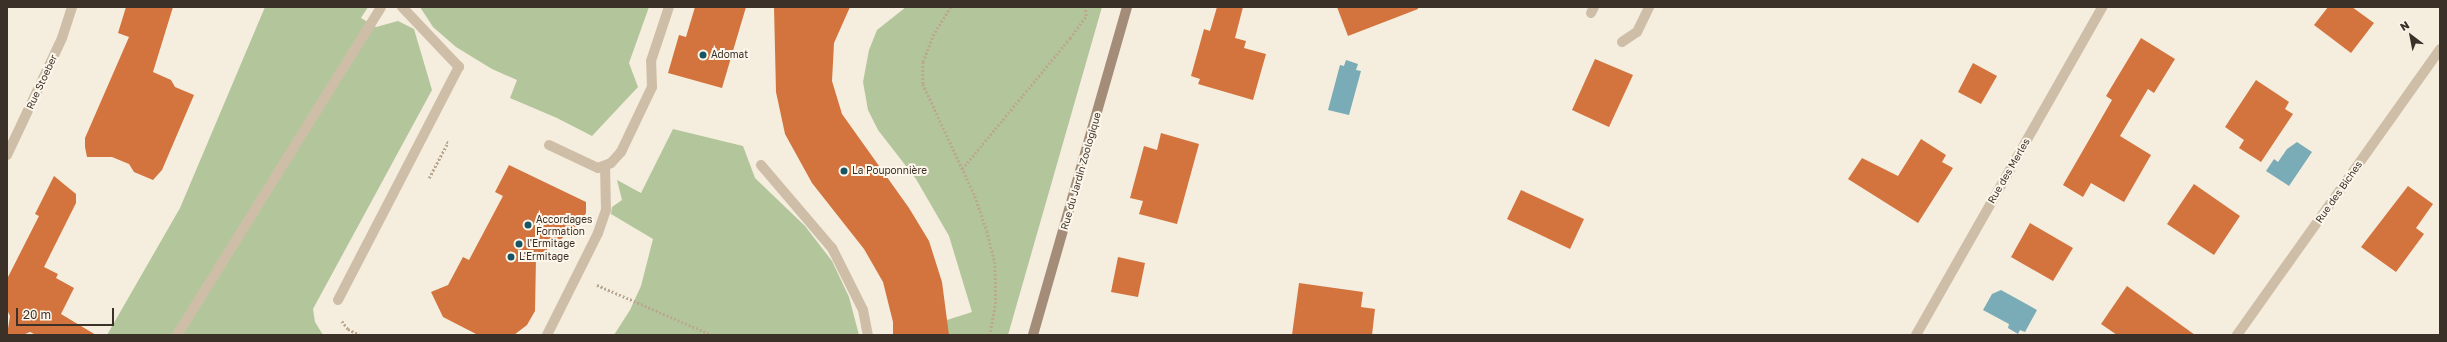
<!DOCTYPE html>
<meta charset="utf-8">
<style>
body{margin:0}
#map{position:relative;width:2447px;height:342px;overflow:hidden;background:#f5eddd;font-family:"Golos Text",sans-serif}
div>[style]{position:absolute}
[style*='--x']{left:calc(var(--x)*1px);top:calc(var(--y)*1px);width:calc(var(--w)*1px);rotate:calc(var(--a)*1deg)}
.green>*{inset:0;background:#b3c69b}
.water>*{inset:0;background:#79acb6}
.building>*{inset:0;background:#d3743e}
.path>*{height:2.5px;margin-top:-1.25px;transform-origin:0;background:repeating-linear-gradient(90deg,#bba891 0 2px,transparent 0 4px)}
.lane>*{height:10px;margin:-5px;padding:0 5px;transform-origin:5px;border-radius:5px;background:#cfbea7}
.street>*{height:10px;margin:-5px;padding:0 5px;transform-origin:5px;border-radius:5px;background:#cfbea7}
.secondary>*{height:10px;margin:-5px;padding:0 5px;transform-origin:5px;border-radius:5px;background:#a38d78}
.dots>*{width:11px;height:11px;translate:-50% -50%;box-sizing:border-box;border:2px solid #fcf6eb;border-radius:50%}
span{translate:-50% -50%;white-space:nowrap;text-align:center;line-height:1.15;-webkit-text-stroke:4px #fcf6eb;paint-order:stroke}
.poi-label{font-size:10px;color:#3b3129}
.left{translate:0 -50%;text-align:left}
.street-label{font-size:10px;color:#3b3129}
.frame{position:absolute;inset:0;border:8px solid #3b3129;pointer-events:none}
.north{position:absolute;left:2391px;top:16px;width:40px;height:40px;-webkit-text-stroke:3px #fcf6eb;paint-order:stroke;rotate:328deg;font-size:11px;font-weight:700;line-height:16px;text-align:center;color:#3b3129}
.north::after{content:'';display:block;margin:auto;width:14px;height:18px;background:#3b3129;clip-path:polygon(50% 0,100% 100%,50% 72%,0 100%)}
.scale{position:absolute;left:16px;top:308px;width:98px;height:18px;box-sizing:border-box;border:2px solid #3b3129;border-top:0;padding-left:5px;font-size:12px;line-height:14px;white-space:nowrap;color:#3b3129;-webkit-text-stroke:3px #fcf6eb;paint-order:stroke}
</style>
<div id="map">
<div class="green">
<div style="clip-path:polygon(265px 7px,368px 7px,361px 18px,376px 27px,398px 21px,414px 29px,432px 90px,313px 309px,315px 322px,323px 335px,107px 335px,180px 208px)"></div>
<div style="clip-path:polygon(420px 7px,649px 7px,629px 63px,638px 87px,592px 136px,557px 118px,510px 98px,517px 80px,492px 69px,456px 47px,433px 27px)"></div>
<div style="clip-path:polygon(906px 7px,1102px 7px,1008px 335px,946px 335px,947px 320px,972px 312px,949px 236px,916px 179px,878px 130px,868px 110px,863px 82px,869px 50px,877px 30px)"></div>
<div style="clip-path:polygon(673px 129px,743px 146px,755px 178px,805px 226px,832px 261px,849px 297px,859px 335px,614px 335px,630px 310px,641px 286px,653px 239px,611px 214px,612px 207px,622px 200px,617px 180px,641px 193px)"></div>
</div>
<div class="water">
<div style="clip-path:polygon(1346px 60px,1358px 64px,1356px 70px,1361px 71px,1349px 115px,1328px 110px,1340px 65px,1344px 66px)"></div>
<div style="clip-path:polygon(2297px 142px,2312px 152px,2289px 186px,2266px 171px,2274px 159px,2278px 162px,2287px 149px)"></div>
<div style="clip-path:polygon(2001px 290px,2037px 310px,2025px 332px,2020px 330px,2018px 334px,2008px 328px,2009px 324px,1983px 310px,1992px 294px)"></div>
</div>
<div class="building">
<div style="clip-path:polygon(126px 7px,173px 7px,153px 72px,171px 80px,175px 87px,194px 95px,162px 170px,153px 180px,134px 172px,129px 164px,112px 157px,87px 157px,85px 147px,85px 138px,129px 37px,118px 33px)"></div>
<div style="clip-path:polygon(695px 7px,746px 7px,722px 88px,668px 73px,679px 35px,686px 37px)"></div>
<div style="clip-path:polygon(774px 7px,850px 7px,834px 43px,832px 81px,842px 114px,909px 208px,929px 241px,942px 282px,949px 335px,893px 335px,893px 322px,883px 282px,864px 249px,812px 183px,785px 134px,776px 92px)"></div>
<div style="clip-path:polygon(1217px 7px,1243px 7px,1235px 38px,1246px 41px,1244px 48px,1266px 54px,1253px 100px,1198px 84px,1200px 79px,1191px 76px,1204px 29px,1210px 31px)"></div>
<div style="clip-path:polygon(1337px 7px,1418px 7px,1418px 9px,1348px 36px)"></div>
<div style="clip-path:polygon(2328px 7px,2352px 7px,2374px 23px,2351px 53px,2314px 25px)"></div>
<div style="clip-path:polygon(2141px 38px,2175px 59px,2154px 93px,2148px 89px,2120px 136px,2151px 155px,2124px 202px,2091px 183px,2083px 197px,2063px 185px,2112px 100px,2106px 96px)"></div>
<div style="clip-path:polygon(1595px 59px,1633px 75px,1609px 127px,1572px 110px)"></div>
<div style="clip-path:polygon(1973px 63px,1997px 76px,1981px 104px,1958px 92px)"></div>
<div style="clip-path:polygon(2256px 80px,2289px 102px,2285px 109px,2293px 114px,2261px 162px,2239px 148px,2244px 140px,2225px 127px)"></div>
<div style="clip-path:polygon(1161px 133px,1199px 144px,1177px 224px,1139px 214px,1143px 201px,1130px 198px,1144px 146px,1157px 150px)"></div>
<div style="clip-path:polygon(1921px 139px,1946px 155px,1942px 162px,1953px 168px,1918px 223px,1848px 179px,1862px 158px,1898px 176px)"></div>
<div style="clip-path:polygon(509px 165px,586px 202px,586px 213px,578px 226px,536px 258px,535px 311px,527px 325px,514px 335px,478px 335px,443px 317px,431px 292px,448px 285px,463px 257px,469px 260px,503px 196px,495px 192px)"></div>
<div style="clip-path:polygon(54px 176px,76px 194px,76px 203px,44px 267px,58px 274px,56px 278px,74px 288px,61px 314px,96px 335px,36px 335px,30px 332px,23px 335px,7px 335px,10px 316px,7px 310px,7px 279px,39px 216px,35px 214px)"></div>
<div style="clip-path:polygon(2194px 184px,2240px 216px,2214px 255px,2167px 224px)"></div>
<div style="clip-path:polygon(2408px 186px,2433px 204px,2416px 228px,2424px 234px,2396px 272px,2361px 247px)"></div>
<div style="clip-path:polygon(1521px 190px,1584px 219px,1570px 249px,1507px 219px)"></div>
<div style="clip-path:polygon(2030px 223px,2073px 248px,2053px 281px,2011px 257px)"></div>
<div style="clip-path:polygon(1118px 257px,1145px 263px,1138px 297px,1111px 292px)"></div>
<div style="clip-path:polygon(1299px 283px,1363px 292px,1361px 307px,1375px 309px,1372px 335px,1292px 335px)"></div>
<div style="clip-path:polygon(2127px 286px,2195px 335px,2117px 335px,2101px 324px)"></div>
</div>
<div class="path">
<div style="--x:951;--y:7;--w:32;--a:122"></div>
<div style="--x:934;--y:34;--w:30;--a:111"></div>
<div style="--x:923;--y:62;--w:22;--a:90"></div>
<div style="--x:923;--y:84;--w:123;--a:65.1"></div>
<div style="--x:975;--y:196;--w:37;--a:71"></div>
<div style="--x:987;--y:231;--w:32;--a:76"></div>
<div style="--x:995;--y:262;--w:40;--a:88.6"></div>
<div style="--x:996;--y:302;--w:34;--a:100"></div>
<div style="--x:962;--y:169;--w:170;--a:-50.5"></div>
<div style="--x:1070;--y:38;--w:27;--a:-54"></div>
<div style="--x:1086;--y:16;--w:9;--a:-96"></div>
<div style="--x:429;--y:178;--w:40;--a:-62"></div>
<div style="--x:448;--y:143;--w:2;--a:-153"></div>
<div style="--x:597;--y:285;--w:125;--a:23.5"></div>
<div style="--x:342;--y:321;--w:10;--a:53"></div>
<div style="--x:348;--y:329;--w:13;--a:27"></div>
</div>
<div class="lane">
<div style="--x:1591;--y:13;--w:7;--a:-63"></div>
<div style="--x:1622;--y:42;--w:18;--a:-34"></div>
<div style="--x:1637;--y:32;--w:28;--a:-64"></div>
<div style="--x:549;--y:145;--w:54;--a:25.1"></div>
<div style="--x:598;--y:168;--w:14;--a:-21"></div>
<div style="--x:611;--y:163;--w:15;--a:-48"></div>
<div style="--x:621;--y:152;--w:72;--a:-64.5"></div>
<div style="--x:652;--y:87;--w:26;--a:-92"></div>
<div style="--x:651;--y:61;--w:57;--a:-71.6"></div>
<div style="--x:761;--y:165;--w:109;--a:49.5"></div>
<div style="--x:832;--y:248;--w:69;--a:63.4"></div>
<div style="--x:863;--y:310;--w:25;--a:79"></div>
<div style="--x:338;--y:300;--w:263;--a:-62.6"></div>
<div style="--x:459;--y:67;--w:83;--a:-133.5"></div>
<div style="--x:177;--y:335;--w:386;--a:-58.1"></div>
<div style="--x:547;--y:335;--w:114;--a:-63.4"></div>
<div style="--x:598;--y:233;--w:24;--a:-71"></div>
<div style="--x:606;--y:210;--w:43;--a:-91.3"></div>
</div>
<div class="street">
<div style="--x:7;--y:155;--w:129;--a:-64.8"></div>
<div style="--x:62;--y:38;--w:33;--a:-72"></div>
<div style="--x:1916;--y:335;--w:377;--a:-60.4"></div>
<div style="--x:2237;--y:335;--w:351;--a:-54.6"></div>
</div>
<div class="secondary">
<div style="--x:1033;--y:335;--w:341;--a:-74"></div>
</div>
<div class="dots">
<div style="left:703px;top:55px;background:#195462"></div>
<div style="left:844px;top:171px;background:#195462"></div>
<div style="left:528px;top:225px;background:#195462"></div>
<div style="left:519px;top:244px;background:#195462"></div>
<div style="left:511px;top:257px;background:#195462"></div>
</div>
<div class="poi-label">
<span class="left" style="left:711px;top:55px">Adomat</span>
<span class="left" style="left:852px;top:171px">La Pouponnière</span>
<span class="left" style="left:536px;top:225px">Accordages<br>Formation</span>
<span class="left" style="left:527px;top:244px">l'Ermitage</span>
<span class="left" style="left:519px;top:257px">L'Ermitage</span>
</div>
<div class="street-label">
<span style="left:42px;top:82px;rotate:-65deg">Rue Stoeber</span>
<span style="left:1081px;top:171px;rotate:-74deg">Rue du Jardin Zoologique</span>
<span style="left:2009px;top:171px;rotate:-60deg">Rue des Merles</span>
<span style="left:2339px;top:192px;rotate:-55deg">Rue des Biches</span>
</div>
<div class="frame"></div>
<div class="north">N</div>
<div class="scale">20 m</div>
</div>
